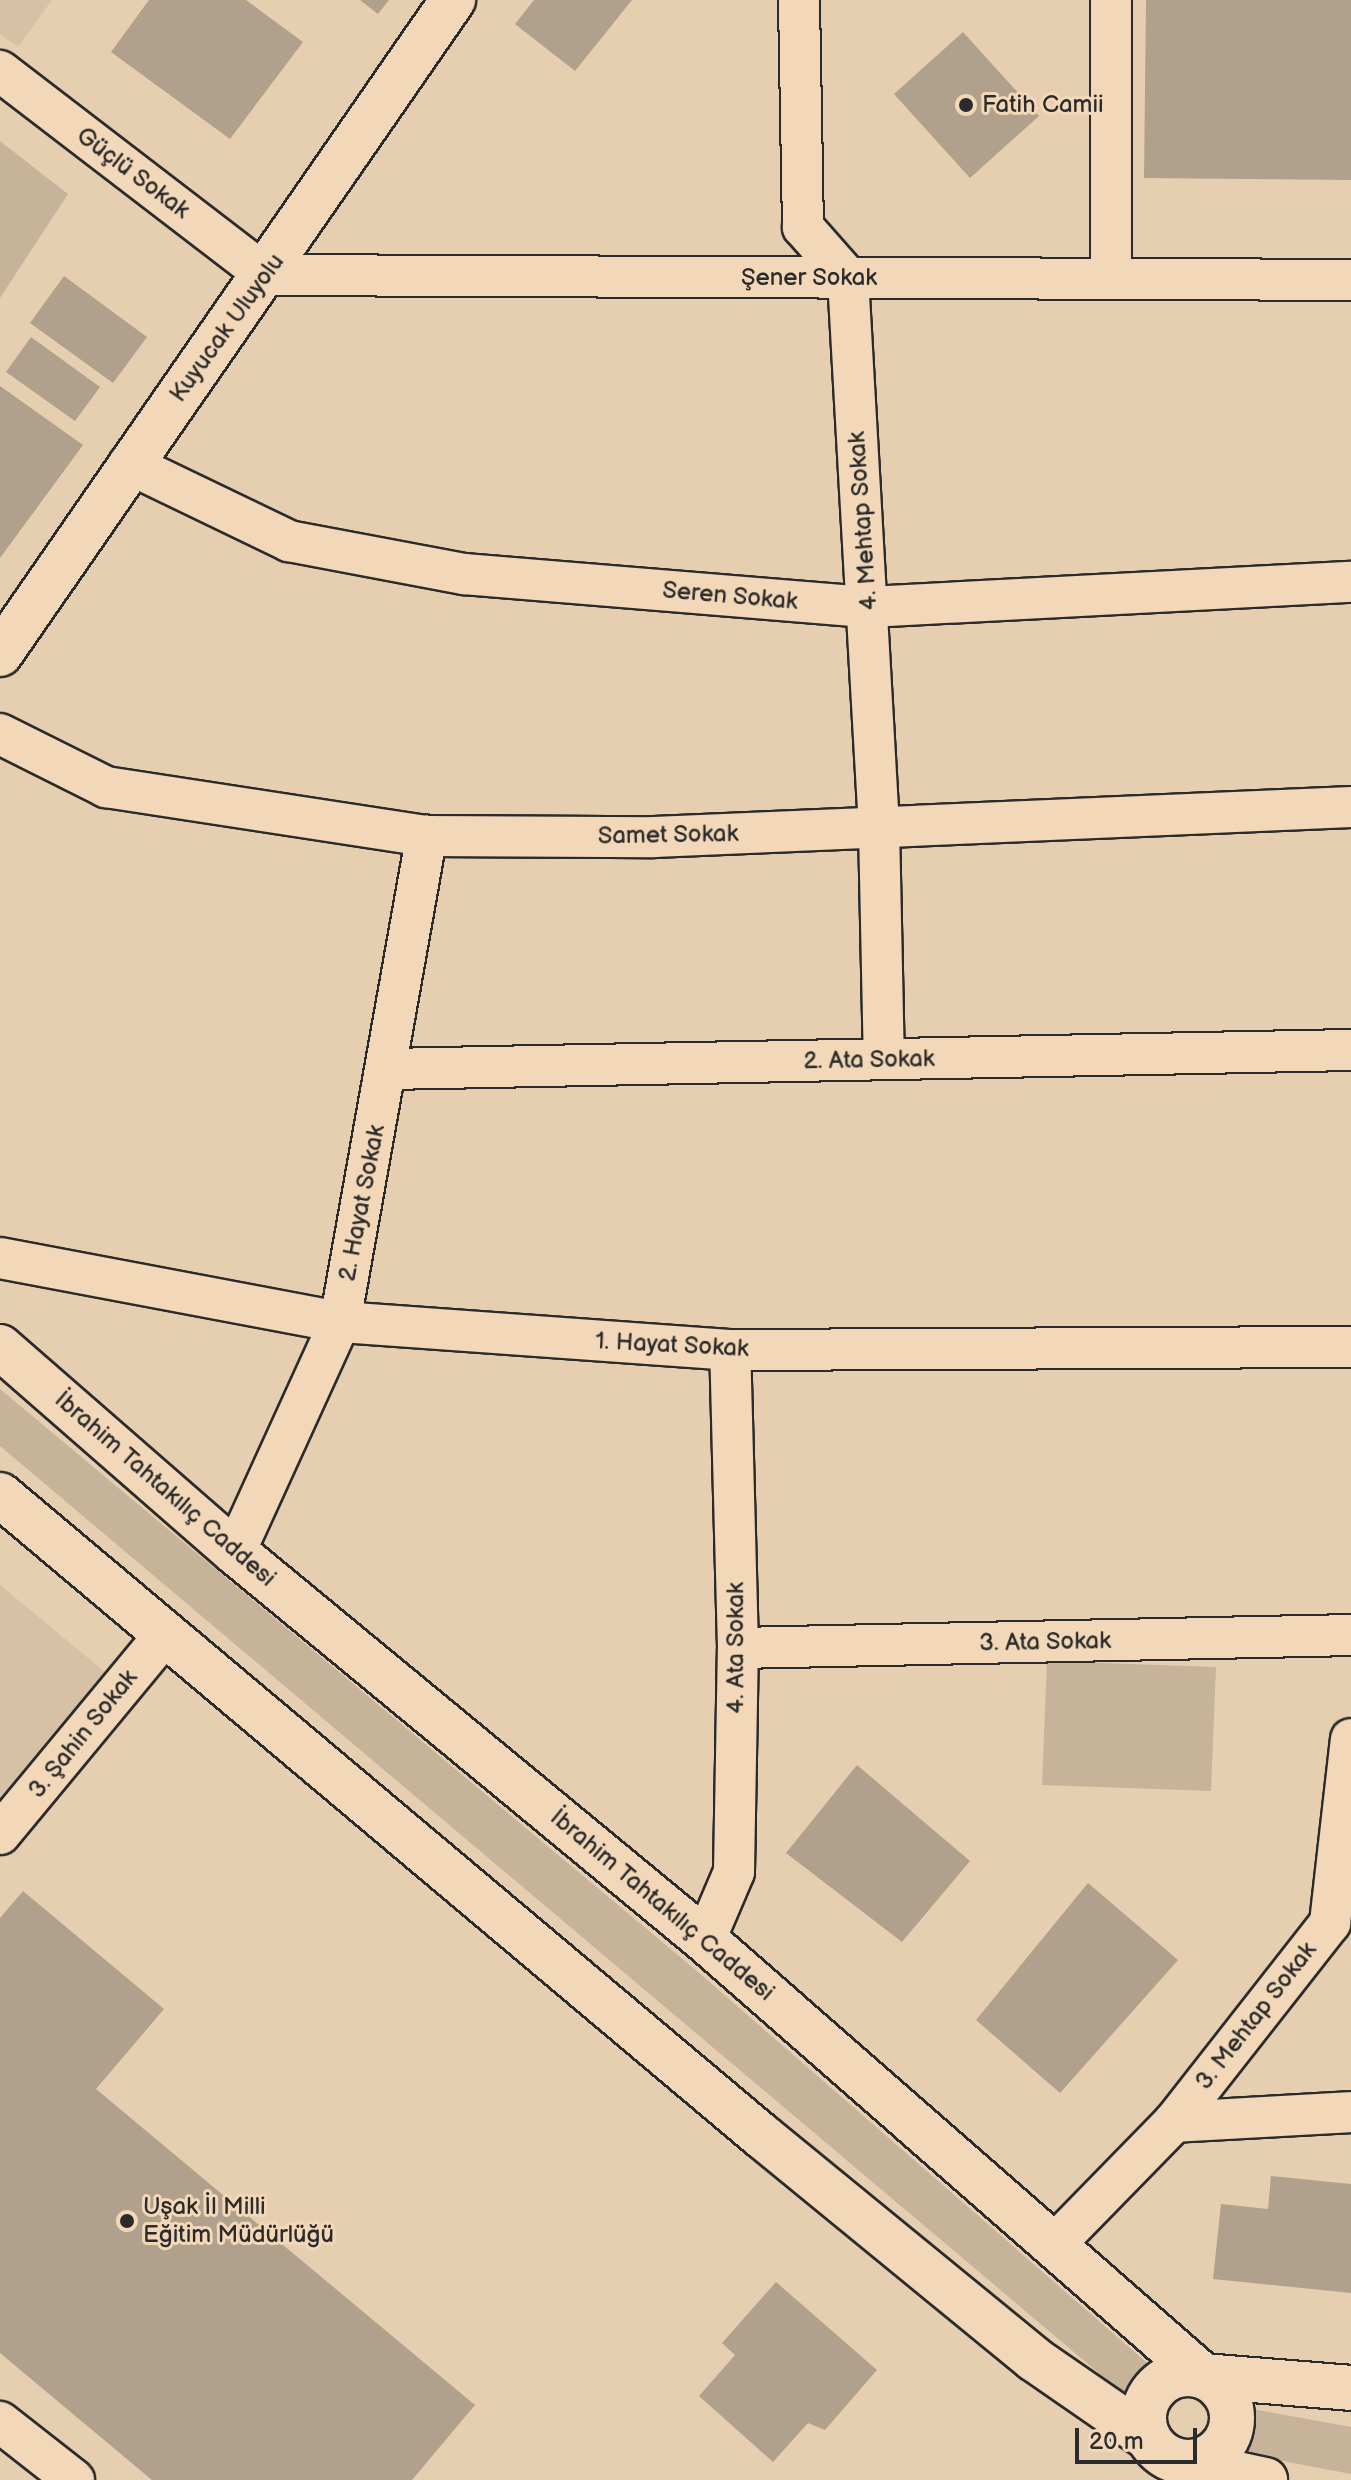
<!DOCTYPE html>
<meta charset="utf-8">
<style>
body{margin:0}
#map{position:relative;width:1351px;height:2480px;overflow:hidden;background:#e6ceb1;font-family:"Balsamiq Sans",sans-serif}
div>[style]{position:absolute}
[style*='--x']{left:calc(var(--x)*1px);top:calc(var(--y)*1px);width:calc(var(--w)*1px);rotate:calc(var(--a)*1deg)}
.built>*{inset:0;background:#d6c0a6}
.green>*{inset:0;background:#c7b39a}
.building>*{inset:0;background:#b1a08c}
.roads{filter:drop-shadow(2px 0 #2b2b2b) drop-shadow(-2px 0 #2b2b2b) drop-shadow(0 2px #2b2b2b) drop-shadow(0 -2px #2b2b2b)}
.street>*{height:40px;margin:-20px;padding:0 20px;transform-origin:20px;border-radius:20px;background:#f2d8b9}
.secondary>*{height:44px;margin:-22px;padding:0 22px;transform-origin:22px;border-radius:22px;background:#f2d8b9}
.primary>*{height:44px;margin:-22px;padding:0 22px;transform-origin:22px;border-radius:22px;background:#f2d8b9}
.primary>.ring{margin:-22px;padding:0;box-sizing:content-box;background:none;border:44px solid #f2d8b9;border-radius:50%}
.dots>*{width:22px;height:22px;translate:-50% -50%;box-sizing:border-box;border:4px solid #f2d8b9;border-radius:50%}
span{translate:-50% -50%;white-space:nowrap;text-align:center;line-height:1.15;-webkit-text-stroke:6px #f2d8b9;paint-order:stroke}
.poi-label{font-size:24px;color:#2b2b2b}
.left{translate:0 -50%;text-align:left}
.street-label{font-size:24px;color:#2b2b2b}
.scale{position:absolute;left:1075px;top:2428px;width:122px;height:36px;box-sizing:border-box;border:4px solid #2b2b2b;border-top:0;padding-left:10px;font-size:24px;line-height:28px;white-space:nowrap;color:#2b2b2b;-webkit-text-stroke:6px #f2d8b9;paint-order:stroke}
</style>
<div id="map">
<div class="built">
<div style="clip-path:polygon(0 0,52px 0,18px 47px,0 34px)"></div>
<div style="clip-path:polygon(0 1585px,105px 1672px,0 1800px)"></div>
</div>
<div class="green">
<div style="clip-path:polygon(0 141px,68px 194px,0 298px)"></div>
<div style="clip-path:polygon(0 1389px,691px 1966px,1154px 2369px,1132px 2401px,0 1446px)"></div>
<div style="clip-path:polygon(1047px 1661px,1216px 1667px,1211px 1791px,1042px 1785px)"></div>
<div style="clip-path:polygon(1247px 2408px,1351px 2427px,1351px 2474px,1236px 2452px)"></div>
</div>
<div class="building">
<div style="clip-path:polygon(149px 0,246px 0,303px 42px,230px 139px,111px 52px)"></div>
<div style="clip-path:polygon(360px 0,389px 0,378px 14px)"></div>
<div style="clip-path:polygon(534px 0,632px 0,575px 71px,515px 24px)"></div>
<div style="clip-path:polygon(1146px 0,1351px 0,1351px 180px,1144px 178px)"></div>
<div style="clip-path:polygon(963px 32px,1039px 116px,970px 178px,894px 94px)"></div>
<div style="clip-path:polygon(64px 276px,147px 337px,113px 383px,30px 323px)"></div>
<div style="clip-path:polygon(31px 337px,100px 387px,75px 421px,6px 372px)"></div>
<div style="clip-path:polygon(0 386px,83px 445px,0 558px)"></div>
<div style="clip-path:polygon(857px 1765px,970px 1861px,902px 1942px,786px 1853px)"></div>
<div style="clip-path:polygon(1088px 1883px,1178px 1960px,1060px 2093px,976px 2020px)"></div>
<div style="clip-path:polygon(23px 1891px,164px 2009px,96px 2089px,475px 2405px,412px 2480px,152px 2480px,0 2353px,0 1918px)"></div>
<div style="clip-path:polygon(1271px 2176px,1351px 2184px,1351px 2293px,1213px 2279px,1221px 2204px,1268px 2209px)"></div>
<div style="clip-path:polygon(776px 2282px,877px 2370px,825px 2430px,808px 2423px,773px 2462px,699px 2396px,735px 2355px,722px 2343px)"></div>
</div>
<div class="roads">
<div class="street">
<div style="--x:799;--y:0;--w:227;--a:89"></div>
<div style="--x:803;--y:227;--w:68;--a:48.6"></div>
<div style="--x:848;--y:278;--w:550;--a:86.77"></div>
<div style="--x:879;--y:827;--w:232;--a:88.8"></div>
<div style="--x:1111;--y:0;--w:279;--a:90"></div>
<div style="--x:0;--y:71;--w:335;--a:37.5"></div>
<div style="--x:266;--y:275;--w:1085;--a:0.26"></div>
<div style="--x:129;--y:464;--w:178;--a:25.7"></div>
<div style="--x:289;--y:541;--w:178;--a:10.7"></div>
<div style="--x:464;--y:574;--w:406;--a:4.7"></div>
<div style="--x:869;--y:607;--w:483;--a:-3"></div>
<div style="--x:0;--y:734;--w:119;--a:26.6"></div>
<div style="--x:106;--y:787;--w:325;--a:8.7"></div>
<div style="--x:427;--y:836;--w:227;--a:0.3"></div>
<div style="--x:654;--y:837;--w:698;--a:-2.46"></div>
<div style="--x:388;--y:1069;--w:963;--a:-1.13"></div>
<div style="--x:0;--y:1258;--w:346;--a:10.7"></div>
<div style="--x:340;--y:1322;--w:391;--a:4.1"></div>
<div style="--x:730;--y:1350;--w:621;--a:-0.28"></div>
<div style="--x:235;--y:1552;--w:253;--a:-65.5"></div>
<div style="--x:340;--y:1322;--w:494;--a:-79.9"></div>
<div style="--x:738;--y:1648;--w:613;--a:-1.21"></div>
<div style="--x:0;--y:1834;--w:261;--a:-50.4"></div>
<div style="--x:705;--y:1940;--w:74;--a:-66.9"></div>
<div style="--x:734;--y:1872;--w:224;--a:-89"></div>
<div style="--x:738;--y:1648;--w:298;--a:-91.5"></div>
<div style="--x:1174;--y:2122;--w:177;--a:-3.2"></div>
<div style="--x:1055;--y:2244;--w:170;--a:-45.7"></div>
<div style="--x:1174;--y:2122;--w:253;--a:-51.9"></div>
<div style="--x:1330;--y:1923;--w:185;--a:-83.5"></div>
<div style="--x:0;--y:2422;--w:94;--a:38.1"></div>
</div>
<div class="secondary">
<div style="--x:0;--y:654;--w:796;--a:-55.29"></div>
</div>
<div class="primary">
<div style="--x:0;--y:1347;--w:312;--a:41.1"></div>
<div style="--x:235;--y:1552;--w:609;--a:39.54"></div>
<div style="--x:705;--y:1940;--w:662;--a:41.2"></div>
<div style="--x:1203;--y:2376;--w:148;--a:4.6"></div>
<div style="--x:0;--y:1495;--w:997;--a:40.08"></div>
<div style="--x:763;--y:2137;--w:350;--a:39.3"></div>
<div style="--x:1034;--y:2359;--w:137;--a:34.6"></div>
<div class="ring" style="left:1144px;top:2374px;width:44px;height:44px"></div>
<div style="--x:1186;--y:2463;--w:81;--a:12.1"></div>
</div>
</div>
<div class="dots">
<div style="left:966px;top:105px;background:#2b2b2b"></div>
<div style="left:127px;top:2221px;background:#2b2b2b"></div>
</div>
<div class="poi-label">
<span class="left" style="left:982px;top:105px">Fatih Camii</span>
<span class="left" style="left:143px;top:2221px">Uşak İl Milli<br>Eğitim Müdürlüğü</span>
</div>
<div class="street-label">
<span style="left:133px;top:173px;rotate:37deg">Güçlü Sokak</span>
<span style="left:809px;top:278px">Şener Sokak</span>
<span style="left:227px;top:328px;rotate:-54deg">Kuyucak Uluyolu</span>
<span style="left:863px;top:521px;rotate:-94deg">4. Mehtap Sokak</span>
<span style="left:730px;top:596px;rotate:5deg">Seren Sokak</span>
<span style="left:668px;top:835px;rotate:-1deg">Samet Sokak</span>
<span style="left:869px;top:1060px;rotate:-1deg">2. Ata Sokak</span>
<span style="left:362px;top:1203px;rotate:-79deg">2. Hayat Sokak</span>
<span style="left:672px;top:1345px;rotate:3deg">1. Hayat Sokak</span>
<span style="left:165px;top:1489px;rotate:41deg">İbrahim Tahtakılıç Caddesi</span>
<span style="left:1045px;top:1642px;rotate:-1deg">3. Ata Sokak</span>
<span style="left:736px;top:1648px;rotate:-90deg">4. Ata Sokak</span>
<span style="left:83px;top:1734px;rotate:-51deg">3. Şahin Sokak</span>
<span style="left:662px;top:1905px;rotate:40deg">İbrahim Tahtakılıç Caddesi</span>
<span style="left:1256px;top:2016px;rotate:-52deg">3. Mehtap Sokak</span>
</div>
<div class="scale">20 m</div>
</div>
